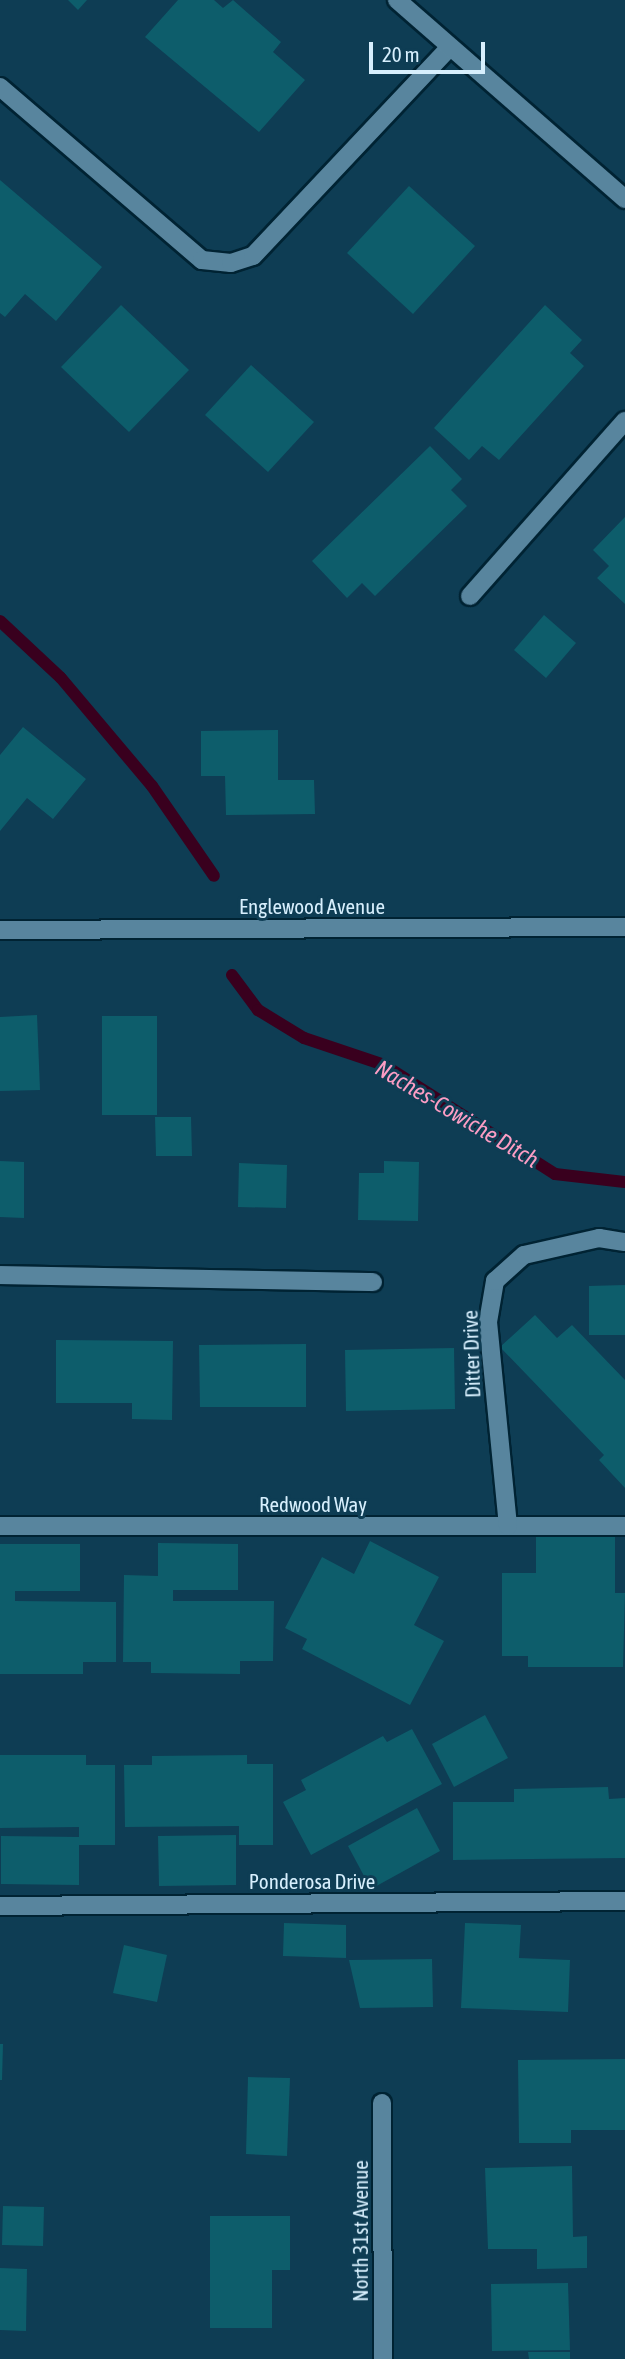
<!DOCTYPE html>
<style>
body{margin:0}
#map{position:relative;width:625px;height:2359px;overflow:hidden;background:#0e3d54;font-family:"Asap Condensed",sans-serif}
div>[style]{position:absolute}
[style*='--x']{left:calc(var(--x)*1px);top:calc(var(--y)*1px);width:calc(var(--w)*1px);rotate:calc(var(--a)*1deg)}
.stream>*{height:12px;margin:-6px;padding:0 6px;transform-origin:6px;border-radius:6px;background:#39001e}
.building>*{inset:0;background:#0d5d6b}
.roads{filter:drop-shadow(2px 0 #002333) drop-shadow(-2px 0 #002333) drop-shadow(0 2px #002333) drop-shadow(0 -2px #002333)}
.service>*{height:18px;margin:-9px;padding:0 9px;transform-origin:9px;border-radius:9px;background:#58859e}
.minor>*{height:18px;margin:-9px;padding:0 9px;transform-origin:9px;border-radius:9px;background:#58859e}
.tertiary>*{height:18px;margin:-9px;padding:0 9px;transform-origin:9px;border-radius:9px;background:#58859e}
span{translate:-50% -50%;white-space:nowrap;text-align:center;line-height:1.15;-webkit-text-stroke:6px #0e3d54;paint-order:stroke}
.street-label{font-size:21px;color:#d7effd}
.water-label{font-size:23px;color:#fc9dc4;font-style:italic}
.scale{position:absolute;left:369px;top:42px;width:116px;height:32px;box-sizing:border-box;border:4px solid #d7effd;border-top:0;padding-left:9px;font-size:21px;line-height:24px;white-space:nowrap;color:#d7effd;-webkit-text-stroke:5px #0e3d54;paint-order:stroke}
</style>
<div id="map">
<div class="stream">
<div style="--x:0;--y:621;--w:83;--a:43.1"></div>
<div style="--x:61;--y:678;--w:141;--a:49.9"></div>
<div style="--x:152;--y:786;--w:109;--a:55.4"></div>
<div style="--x:232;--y:975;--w:44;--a:53.4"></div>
<div style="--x:258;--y:1010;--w:54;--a:31.3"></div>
<div style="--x:304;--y:1038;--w:84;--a:18.6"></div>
<div style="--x:384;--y:1065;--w:203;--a:32.5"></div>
<div style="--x:555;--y:1174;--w:70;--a:6.5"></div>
</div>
<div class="building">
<div style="clip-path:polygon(68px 0,87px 0,78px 10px)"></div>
<div style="clip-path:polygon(178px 0,214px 0,223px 8px,233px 0,281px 42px,273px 52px,305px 80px,259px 132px,145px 37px)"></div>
<div style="clip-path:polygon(0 180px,102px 267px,56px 321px,25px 294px,5px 317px,0 313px)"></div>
<div style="clip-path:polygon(409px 186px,475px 246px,413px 314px,347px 253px)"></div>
<div style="clip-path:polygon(121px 305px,189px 370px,129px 432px,61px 367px)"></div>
<div style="clip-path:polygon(545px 305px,582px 340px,570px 353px,584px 366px,499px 460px,482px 446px,469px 460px,434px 428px)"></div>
<div style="clip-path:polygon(251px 365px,314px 422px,268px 472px,205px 415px)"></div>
<div style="clip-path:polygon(430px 446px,462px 479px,451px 490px,467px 506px,375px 596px,362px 583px,347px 598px,312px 561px)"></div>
<div style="clip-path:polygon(625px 517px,625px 604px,597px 578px,609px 566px,593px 550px)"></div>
<div style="clip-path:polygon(544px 615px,576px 643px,546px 678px,514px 650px)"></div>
<div style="clip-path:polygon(23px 727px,86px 779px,53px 819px,27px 798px,0 831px,0 755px)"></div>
<div style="clip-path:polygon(278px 730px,278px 780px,314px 780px,315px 814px,226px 815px,225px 776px,201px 776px,201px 731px)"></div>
<div style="clip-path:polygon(37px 1015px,40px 1090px,0 1091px,0 1017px)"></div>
<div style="clip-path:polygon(102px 1016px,157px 1016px,157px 1115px,102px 1115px)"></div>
<div style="clip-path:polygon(155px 1117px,191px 1117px,192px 1156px,156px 1156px)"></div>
<div style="clip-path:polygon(0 1161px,24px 1162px,24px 1218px,0 1217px)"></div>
<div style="clip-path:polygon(384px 1161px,419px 1162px,418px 1221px,358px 1220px,359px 1173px,384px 1173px)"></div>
<div style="clip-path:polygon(239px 1163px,287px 1165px,286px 1208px,238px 1207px)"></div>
<div style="clip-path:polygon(625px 1285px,625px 1335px,589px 1335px,589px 1286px)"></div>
<div style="clip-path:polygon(535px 1315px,557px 1338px,572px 1325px,625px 1380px,625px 1488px,599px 1460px,604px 1455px,500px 1347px)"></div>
<div style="clip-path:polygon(56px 1340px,173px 1341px,172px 1420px,132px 1419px,132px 1403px,56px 1403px)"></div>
<div style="clip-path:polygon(306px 1344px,306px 1407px,200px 1407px,199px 1345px)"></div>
<div style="clip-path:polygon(454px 1348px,455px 1409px,346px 1411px,345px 1350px)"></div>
<div style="clip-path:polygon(536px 1536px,615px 1536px,615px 1593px,625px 1593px,623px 1667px,528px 1667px,528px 1656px,502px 1656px,502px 1573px,536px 1573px)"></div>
<div style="clip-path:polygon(370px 1541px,439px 1577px,414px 1625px,444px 1641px,410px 1705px,302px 1649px,307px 1639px,285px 1628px,322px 1557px,354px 1574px)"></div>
<div style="clip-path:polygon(158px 1543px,238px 1544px,238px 1590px,173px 1590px,173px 1601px,274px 1601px,273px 1661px,240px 1661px,240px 1674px,151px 1673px,151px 1662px,123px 1662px,124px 1575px,158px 1576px)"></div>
<div style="clip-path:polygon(0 1544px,80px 1544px,80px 1591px,15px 1591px,15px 1601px,116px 1602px,116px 1662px,83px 1662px,83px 1674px,0 1674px)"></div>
<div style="clip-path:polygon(485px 1715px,508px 1758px,454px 1787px,432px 1744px)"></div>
<div style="clip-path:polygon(412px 1729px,442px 1784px,311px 1855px,283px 1802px,306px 1790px,301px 1780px,383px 1736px,387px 1742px)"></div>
<div style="clip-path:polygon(0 1755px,86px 1755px,86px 1765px,115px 1765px,115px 1845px,79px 1845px,79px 1885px,1px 1884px,1px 1836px,79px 1837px,79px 1827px,0 1828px)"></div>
<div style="clip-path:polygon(247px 1755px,247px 1764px,273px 1764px,273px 1845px,239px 1845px,239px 1826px,125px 1827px,124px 1765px,152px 1765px,152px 1756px)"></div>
<div style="clip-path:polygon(608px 1787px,609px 1799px,625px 1798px,625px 1858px,453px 1860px,453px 1802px,514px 1802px,514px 1789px)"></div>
<div style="clip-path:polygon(417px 1808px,440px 1851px,371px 1889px,348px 1846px)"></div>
<div style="clip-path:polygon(236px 1835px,236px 1885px,159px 1886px,158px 1836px)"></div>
<div style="clip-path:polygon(284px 1923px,346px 1925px,346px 1958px,283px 1956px)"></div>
<div style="clip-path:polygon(465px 1923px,521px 1925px,519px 1958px,570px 1960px,568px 2012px,461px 2008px)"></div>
<div style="clip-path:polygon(124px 1945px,167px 1955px,157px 2002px,113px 1993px)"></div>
<div style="clip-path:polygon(432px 1959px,433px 2007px,360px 2008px,349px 1960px)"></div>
<div style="clip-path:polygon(0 2044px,3px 2044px,2px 2080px,0 2080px)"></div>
<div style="clip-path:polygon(625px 2059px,625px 2130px,571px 2130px,571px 2143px,519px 2143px,518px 2060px)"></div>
<div style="clip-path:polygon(248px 2077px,290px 2078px,287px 2156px,246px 2154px)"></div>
<div style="clip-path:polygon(572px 2166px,573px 2237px,587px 2236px,587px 2268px,537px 2269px,537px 2249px,488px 2249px,485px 2168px)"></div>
<div style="clip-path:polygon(3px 2206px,44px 2207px,43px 2246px,2px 2245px)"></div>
<div style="clip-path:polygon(210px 2216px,290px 2216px,290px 2270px,272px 2270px,272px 2328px,210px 2328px)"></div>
<div style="clip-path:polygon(0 2268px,27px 2269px,26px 2331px,0 2330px)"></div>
<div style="clip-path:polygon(568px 2283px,570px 2350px,492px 2351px,491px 2284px)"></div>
<div style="clip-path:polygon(528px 2352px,570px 2352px,570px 2359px,529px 2359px)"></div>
</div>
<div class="roads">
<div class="service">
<div style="--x:0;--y:87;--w:266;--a:40.6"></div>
<div style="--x:202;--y:260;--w:29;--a:6"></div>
<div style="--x:231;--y:263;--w:23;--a:-18"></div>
<div style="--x:253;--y:256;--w:287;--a:-46.7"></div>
<div style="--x:470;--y:596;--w:234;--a:-48.5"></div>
</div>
<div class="minor">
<div style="--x:0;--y:1275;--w:373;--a:1.1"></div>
<div style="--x:0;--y:1526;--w:625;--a:0"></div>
<div style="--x:508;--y:1526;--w:205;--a:-95.6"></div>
<div style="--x:488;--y:1322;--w:42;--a:-80.3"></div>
<div style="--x:495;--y:1281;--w:39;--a:-42"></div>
<div style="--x:524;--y:1255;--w:77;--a:-12.8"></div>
<div style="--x:599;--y:1238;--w:26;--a:9"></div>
<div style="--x:0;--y:1906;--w:625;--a:-0.46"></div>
<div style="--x:382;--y:2103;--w:256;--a:89.8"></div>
</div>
<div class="tertiary">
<div style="--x:397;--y:0;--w:303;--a:41.1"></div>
<div style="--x:0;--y:930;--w:625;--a:-0.28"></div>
</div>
</div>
<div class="street-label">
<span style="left:312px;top:906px">Englewood Avenue</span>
<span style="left:471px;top:1354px;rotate:-92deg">Ditter Drive</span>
<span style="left:313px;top:1504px">Redwood Way</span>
<span style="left:312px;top:1881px">Ponderosa Drive</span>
<span style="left:360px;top:2231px;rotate:-90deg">North 31st Avenue</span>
</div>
<div class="water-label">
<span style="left:457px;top:1114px;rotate:31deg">Naches-Cowiche Ditch</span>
</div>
<div class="scale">20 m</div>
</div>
